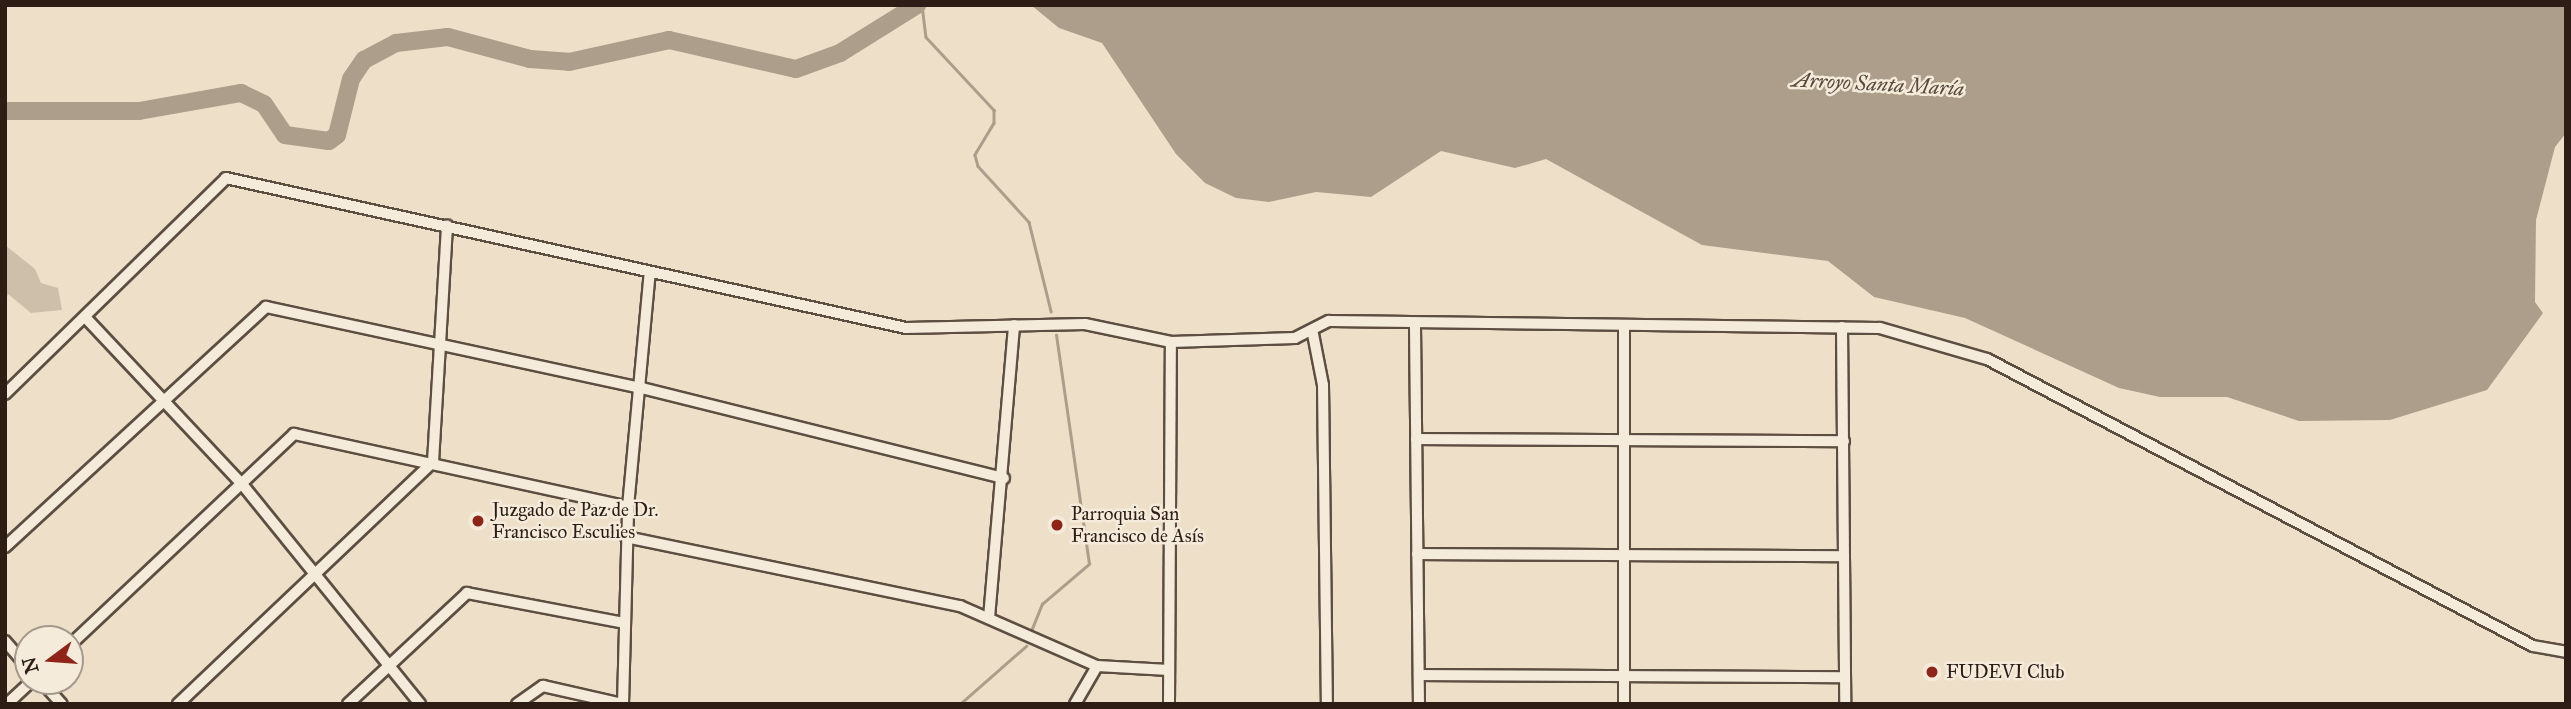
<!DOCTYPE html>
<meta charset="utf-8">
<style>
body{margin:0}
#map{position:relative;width:2571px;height:709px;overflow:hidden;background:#eee0c8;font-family:"IM FELL Great Primer",serif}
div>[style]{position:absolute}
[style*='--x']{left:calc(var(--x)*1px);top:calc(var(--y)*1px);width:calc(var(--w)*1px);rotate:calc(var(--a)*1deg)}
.green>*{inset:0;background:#cdbfaa}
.water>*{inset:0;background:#ac9e8b}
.stream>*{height:2.5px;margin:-1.25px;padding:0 1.25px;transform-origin:1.25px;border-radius:1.25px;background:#ac9e8b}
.river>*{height:18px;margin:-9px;padding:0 9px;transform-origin:9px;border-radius:9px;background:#ac9e8b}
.roads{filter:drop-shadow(2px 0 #5d4e42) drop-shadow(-2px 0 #5d4e42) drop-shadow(0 2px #5d4e42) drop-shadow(0 -2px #5d4e42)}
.minor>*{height:10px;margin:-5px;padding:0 5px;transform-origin:5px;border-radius:5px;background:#f4ebdb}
.dots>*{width:19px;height:19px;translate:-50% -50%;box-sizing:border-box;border:4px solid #f4ebdb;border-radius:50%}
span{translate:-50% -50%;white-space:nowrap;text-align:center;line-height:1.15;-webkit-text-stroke:5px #f4ebdb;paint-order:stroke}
.poi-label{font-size:19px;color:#2d1d15}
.left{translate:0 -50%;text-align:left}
.water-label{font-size:21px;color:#594a3e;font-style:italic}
.frame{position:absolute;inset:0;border:7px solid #2d1d15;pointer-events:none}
.north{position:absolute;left:14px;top:625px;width:70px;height:70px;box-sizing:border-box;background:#f4ebdb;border:2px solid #a4998c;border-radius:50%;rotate:254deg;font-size:19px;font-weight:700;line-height:28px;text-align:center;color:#2d1d15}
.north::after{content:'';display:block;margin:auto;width:24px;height:32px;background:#8f2418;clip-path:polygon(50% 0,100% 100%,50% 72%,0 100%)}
</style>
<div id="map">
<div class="green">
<div style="clip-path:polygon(5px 245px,35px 269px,41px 283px,58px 288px,62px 310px,31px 313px,8px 294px,5px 304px)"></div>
</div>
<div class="water">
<div style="clip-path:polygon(1031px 5px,2566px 5px,2566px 133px,2555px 147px,2536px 220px,2535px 302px,2543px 313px,2487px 390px,2390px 420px,2299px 421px,2227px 397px,2160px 397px,2119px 388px,1965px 318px,1874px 297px,1828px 261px,1702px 245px,1546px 159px,1515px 168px,1441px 151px,1371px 197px,1316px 192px,1269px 202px,1236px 198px,1205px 183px,1176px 154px,1102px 43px,1059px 28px)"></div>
</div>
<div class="stream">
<div style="--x:922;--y:5;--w:32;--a:83"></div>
<div style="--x:926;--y:37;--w:100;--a:47"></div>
<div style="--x:994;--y:110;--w:13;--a:90"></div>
<div style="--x:994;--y:123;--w:37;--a:121"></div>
<div style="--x:975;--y:155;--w:11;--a:75"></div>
<div style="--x:978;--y:166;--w:76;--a:47.7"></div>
<div style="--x:1029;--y:222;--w:92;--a:76.1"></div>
<div style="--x:1031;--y:631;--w:29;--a:-68"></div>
<div style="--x:1042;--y:604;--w:62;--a:-40.4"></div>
<div style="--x:1089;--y:564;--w:231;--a:-98.2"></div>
<div style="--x:960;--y:704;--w:88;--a:-41.3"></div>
</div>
<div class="river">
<div style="--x:5;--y:111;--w:134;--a:0"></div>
<div style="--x:139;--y:111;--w:104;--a:-10"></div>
<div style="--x:241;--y:93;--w:25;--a:26"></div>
<div style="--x:264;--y:104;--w:37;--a:56"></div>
<div style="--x:285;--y:135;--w:44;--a:7.8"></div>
<div style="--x:329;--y:141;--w:10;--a:-37"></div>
<div style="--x:337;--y:135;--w:58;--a:-76"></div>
<div style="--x:351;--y:79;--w:23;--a:-56"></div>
<div style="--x:364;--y:60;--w:36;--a:-28"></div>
<div style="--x:396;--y:43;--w:52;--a:-6.6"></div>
<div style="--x:448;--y:37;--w:85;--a:15"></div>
<div style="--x:530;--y:59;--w:39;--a:4"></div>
<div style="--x:569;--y:62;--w:102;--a:-12.4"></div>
<div style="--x:669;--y:40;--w:130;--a:12.9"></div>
<div style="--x:796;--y:69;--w:47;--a:-20"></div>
<div style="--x:840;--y:53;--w:91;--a:-31.9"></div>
</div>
<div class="roads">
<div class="minor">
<div style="--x:85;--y:317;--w:229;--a:46.8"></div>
<div style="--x:242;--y:484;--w:283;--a:51"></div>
<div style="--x:1415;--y:326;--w:378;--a:89.4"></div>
<div style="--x:1842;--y:327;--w:377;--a:89.5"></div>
<div style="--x:1313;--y:334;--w:52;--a:78.9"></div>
<div style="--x:1323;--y:385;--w:319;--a:89.3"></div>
<div style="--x:5;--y:394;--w:309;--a:-44.3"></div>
<div style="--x:226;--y:178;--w:696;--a:12.44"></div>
<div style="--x:906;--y:328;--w:179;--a:-1.3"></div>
<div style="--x:1085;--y:324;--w:88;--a:11.8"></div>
<div style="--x:1171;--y:342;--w:124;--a:-1.8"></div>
<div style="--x:1295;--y:338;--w:38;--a:-27"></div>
<div style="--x:1329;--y:321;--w:551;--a:0.73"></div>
<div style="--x:1880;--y:328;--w:111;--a:16.2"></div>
<div style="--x:1987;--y:359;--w:617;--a:27.73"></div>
<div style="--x:2533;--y:646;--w:34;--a:10"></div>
<div style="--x:1416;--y:439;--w:428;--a:0.3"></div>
<div style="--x:626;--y:537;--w:341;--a:11.7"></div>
<div style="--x:960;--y:606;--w:150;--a:23.7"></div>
<div style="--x:1097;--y:666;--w:72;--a:3.2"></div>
<div style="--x:5;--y:547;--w:355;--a:-42.6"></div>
<div style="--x:266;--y:307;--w:385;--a:12.2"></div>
<div style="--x:642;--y:388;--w:373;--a:14"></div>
<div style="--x:1417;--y:554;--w:427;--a:0.3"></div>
<div style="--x:989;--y:618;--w:294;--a:-85.1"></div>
<div style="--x:5;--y:641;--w:35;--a:49"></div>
<div style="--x:70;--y:645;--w:308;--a:-43.3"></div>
<div style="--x:294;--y:434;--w:342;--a:12.3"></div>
<div style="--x:1419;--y:675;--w:426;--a:0.3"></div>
<div style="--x:41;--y:681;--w:31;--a:48"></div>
<div style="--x:7;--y:704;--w:34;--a:-43"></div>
<div style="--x:178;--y:704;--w:352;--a:-43.5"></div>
<div style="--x:433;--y:462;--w:237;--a:-86.6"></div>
<div style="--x:348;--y:704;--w:163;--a:-43"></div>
<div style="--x:467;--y:593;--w:160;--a:10.8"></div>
<div style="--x:517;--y:704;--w:32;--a:-35"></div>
<div style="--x:543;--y:686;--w:82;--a:12.7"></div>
<div style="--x:623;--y:704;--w:197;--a:-88.5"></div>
<div style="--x:628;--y:507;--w:236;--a:-84.7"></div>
<div style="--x:1075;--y:704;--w:44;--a:-59.9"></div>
<div style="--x:1169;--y:704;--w:362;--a:-89.7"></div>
<div style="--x:1624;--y:704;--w:378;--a:-90"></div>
</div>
</div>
<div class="dots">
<div style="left:478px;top:521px;background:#8f2418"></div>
<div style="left:1057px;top:525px;background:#8f2418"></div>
<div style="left:1932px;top:672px;background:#8f2418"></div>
</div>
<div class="poi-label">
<span class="left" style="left:492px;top:521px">Juzgado de Paz de Dr.<br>Francisco Esculies</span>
<span class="left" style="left:1071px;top:525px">Parroquia San<br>Francisco de Asís</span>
<span class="left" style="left:1946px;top:672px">FUDEVI Club</span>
</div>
<div class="water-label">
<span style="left:1878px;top:84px;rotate:3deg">Arroyo Santa María</span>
</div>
<div class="frame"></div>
<div class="north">N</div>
</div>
